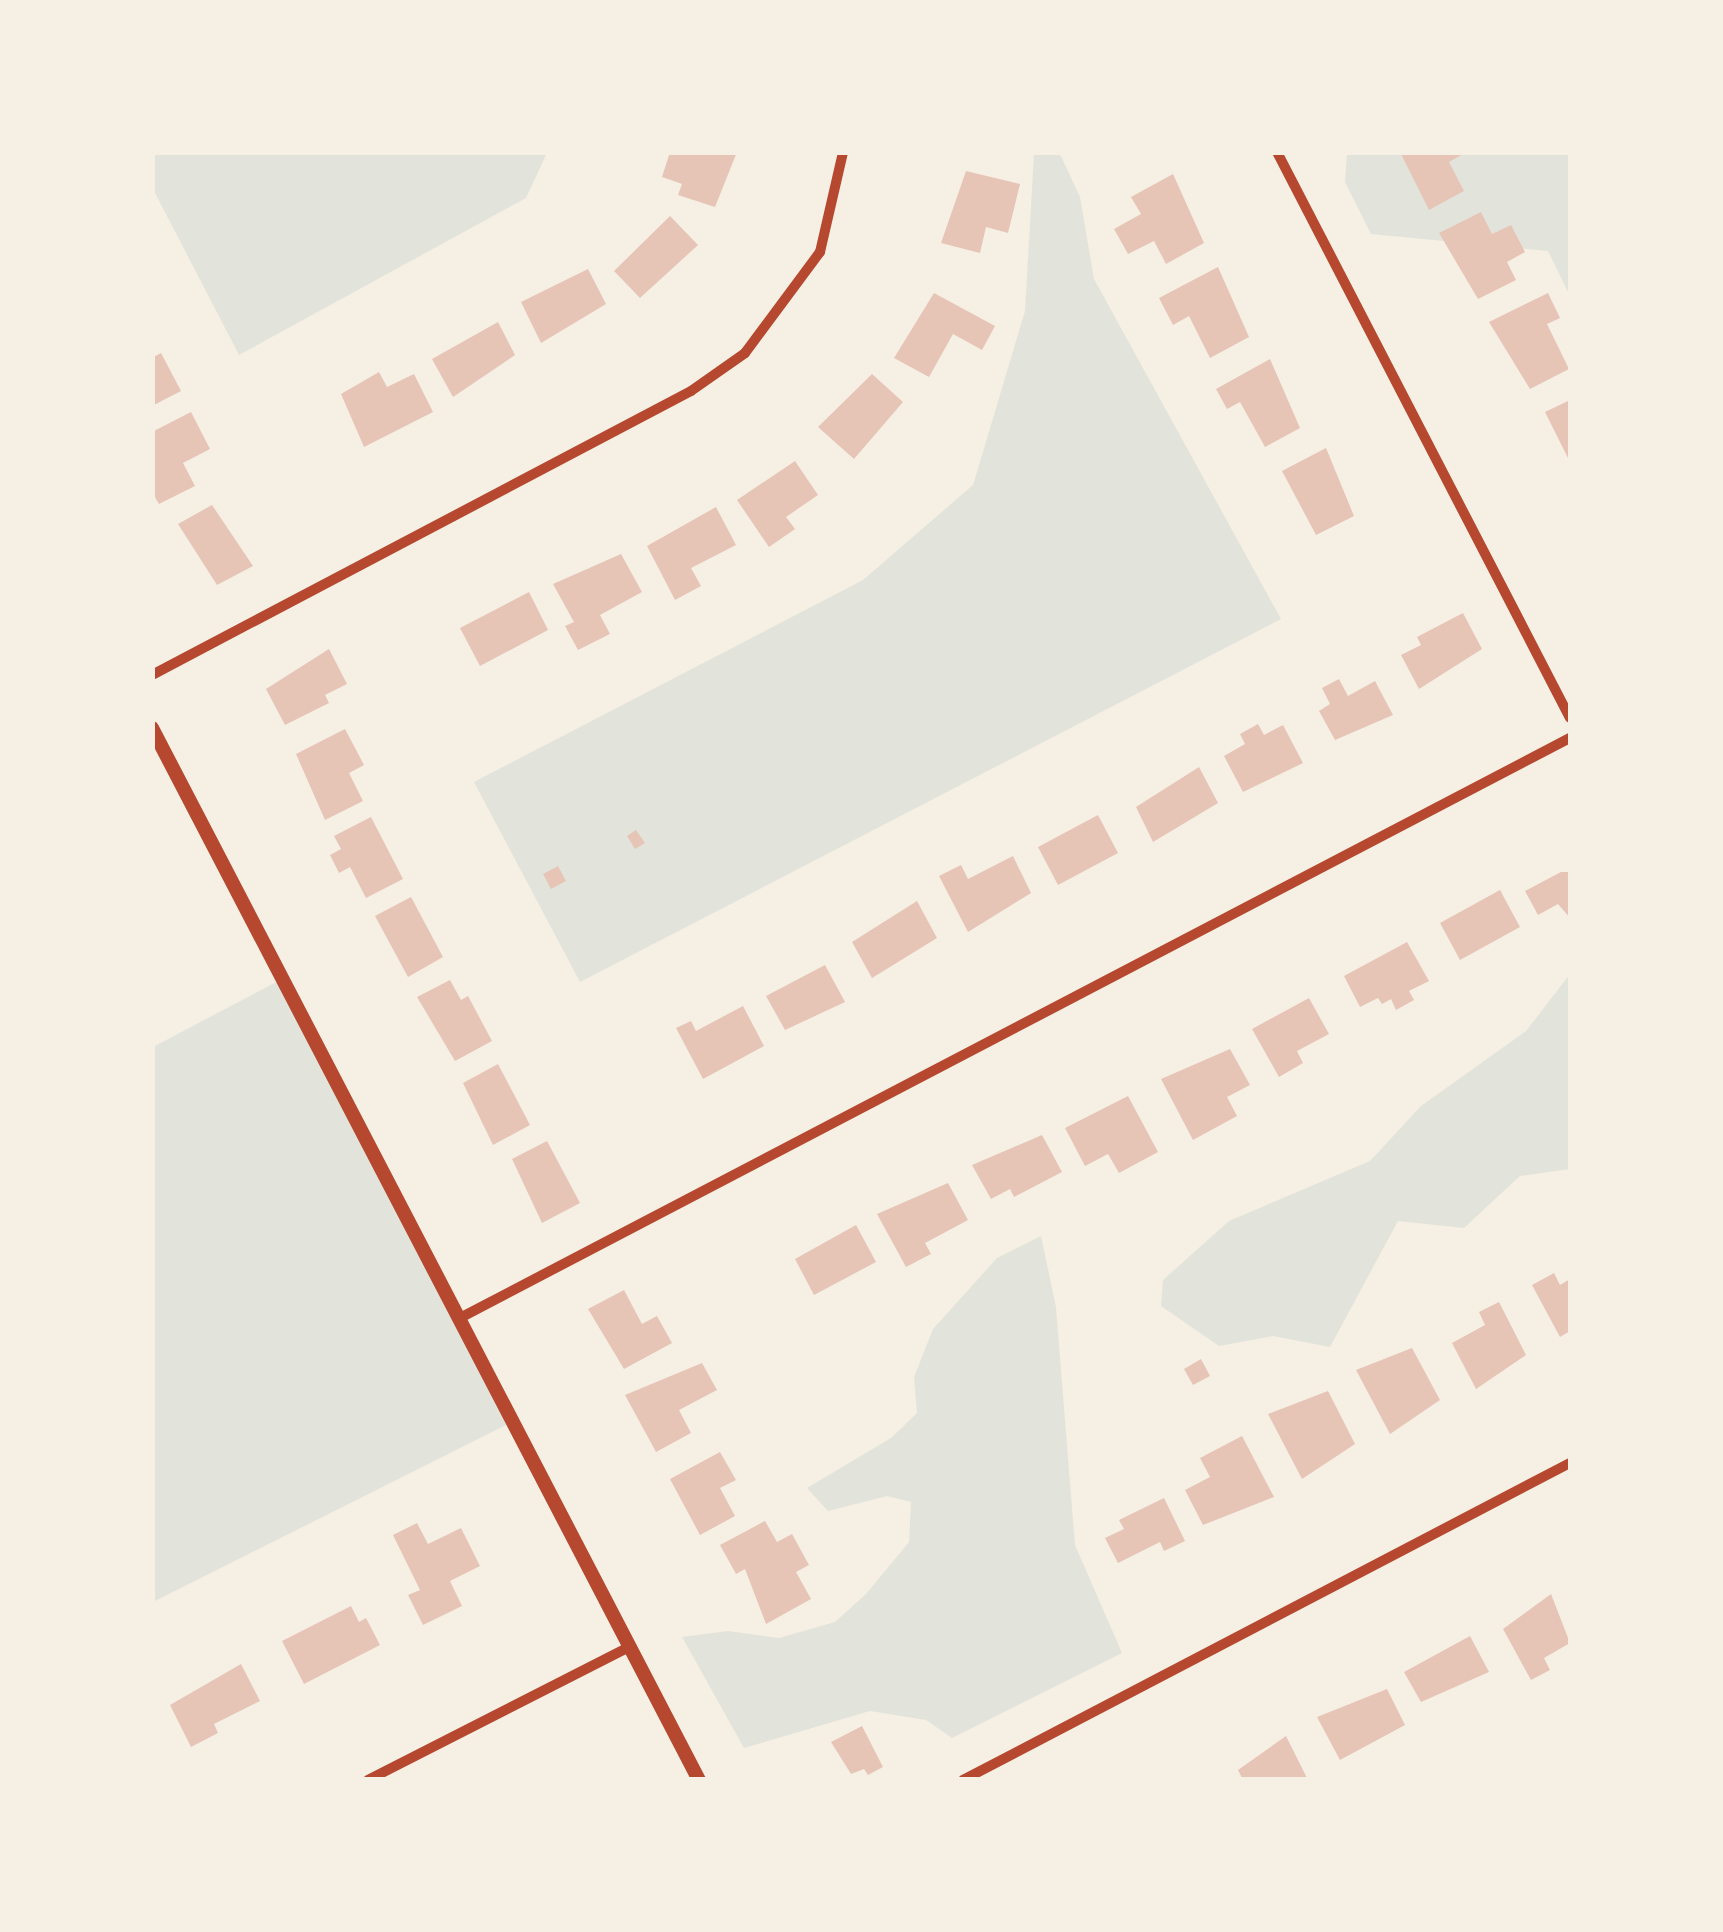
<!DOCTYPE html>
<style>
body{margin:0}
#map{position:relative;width:1723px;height:1932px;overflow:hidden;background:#f6efe4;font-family:Lora,serif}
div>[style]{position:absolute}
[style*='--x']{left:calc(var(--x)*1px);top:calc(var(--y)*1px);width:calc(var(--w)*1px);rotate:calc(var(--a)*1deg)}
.green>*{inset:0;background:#e2e4dc}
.building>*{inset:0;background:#e6c5b7}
.minor>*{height:10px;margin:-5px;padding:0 5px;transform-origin:5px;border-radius:5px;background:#b5482f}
.tertiary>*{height:14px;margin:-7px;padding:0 7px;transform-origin:7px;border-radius:7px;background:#b5482f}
span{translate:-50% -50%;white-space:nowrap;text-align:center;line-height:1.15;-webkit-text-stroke:8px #f6efe4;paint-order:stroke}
.frame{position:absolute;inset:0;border:155px solid #f6efe4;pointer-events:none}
</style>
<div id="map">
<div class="green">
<div style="clip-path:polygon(153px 152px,547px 152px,547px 153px,526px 198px,239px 355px,153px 189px)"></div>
<div style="clip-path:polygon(1034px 153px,1060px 154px,1080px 197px,1094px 279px,1281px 619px,580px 982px,474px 782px,863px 580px,973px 485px,1025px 311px)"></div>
<div style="clip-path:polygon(1347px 153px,1570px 153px,1570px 296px,1548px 251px,1371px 234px,1345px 182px)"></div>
<div style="clip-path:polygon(1570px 974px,1570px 1169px,1520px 1176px,1464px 1228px,1398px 1221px,1330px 1347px,1273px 1336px,1219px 1346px,1161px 1306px,1163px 1280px,1229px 1221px,1370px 1161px,1421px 1106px,1526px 1031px)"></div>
<div style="clip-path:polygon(282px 979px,512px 1422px,153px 1602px,153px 1047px)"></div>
<div style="clip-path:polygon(1041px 1236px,1056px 1307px,1075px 1545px,1122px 1653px,952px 1738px,926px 1720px,870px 1711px,744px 1748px,682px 1637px,728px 1631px,779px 1638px,835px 1622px,866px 1594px,909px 1542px,911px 1502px,887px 1496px,828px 1511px,807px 1488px,891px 1438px,917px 1413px,914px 1377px,933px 1329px,997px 1258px)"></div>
</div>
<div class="building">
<div style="clip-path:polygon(670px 152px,737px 152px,715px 207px,678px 195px,682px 184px,662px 177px)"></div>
<div style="clip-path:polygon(1400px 152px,1467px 152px,1449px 162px,1464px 191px,1429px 210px)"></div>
<div style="clip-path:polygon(966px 171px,1020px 184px,1008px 233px,986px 227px,980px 253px,941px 243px)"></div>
<div style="clip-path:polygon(1173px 174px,1204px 243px,1166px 264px,1154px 241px,1128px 254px,1114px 229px,1141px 214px,1131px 197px)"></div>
<div style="clip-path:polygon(1481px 212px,1492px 234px,1511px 225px,1525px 252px,1507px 262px,1516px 280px,1478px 299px,1439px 233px)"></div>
<div style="clip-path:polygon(670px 216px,698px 245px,640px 298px,614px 271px)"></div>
<div style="clip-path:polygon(1218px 267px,1249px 337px,1210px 358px,1189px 316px,1173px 325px,1159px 298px)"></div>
<div style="clip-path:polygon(588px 269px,606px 304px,541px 343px,521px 302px)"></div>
<div style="clip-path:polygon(934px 293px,995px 326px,982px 350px,953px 334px,929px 377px,894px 358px)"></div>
<div style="clip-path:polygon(1548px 293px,1560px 318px,1547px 324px,1569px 369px,1530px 389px,1489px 322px)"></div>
<div style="clip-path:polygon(498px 322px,515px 355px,453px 397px,432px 359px)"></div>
<div style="clip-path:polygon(161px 353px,181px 391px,152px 406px,152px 358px)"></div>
<div style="clip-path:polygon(1270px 359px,1300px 428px,1265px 447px,1240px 402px,1227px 409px,1216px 389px)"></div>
<div style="clip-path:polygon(379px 372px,387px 387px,414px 374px,433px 412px,364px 447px,341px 394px)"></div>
<div style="clip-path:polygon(872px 374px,903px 402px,854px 459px,818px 427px)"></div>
<div style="clip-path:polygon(1570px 400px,1570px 462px,1545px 412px)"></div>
<div style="clip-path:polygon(191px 412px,210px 449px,183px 463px,195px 486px,159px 504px,152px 492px,152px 432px)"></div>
<div style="clip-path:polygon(1326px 448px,1354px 516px,1316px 535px,1282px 471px)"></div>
<div style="clip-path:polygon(795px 461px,818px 495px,786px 517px,795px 529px,769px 547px,737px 500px)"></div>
<div style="clip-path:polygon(212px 505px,253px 566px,217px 585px,178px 524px)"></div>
<div style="clip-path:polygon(716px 507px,736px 545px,691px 568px,701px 586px,675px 600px,647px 546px)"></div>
<div style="clip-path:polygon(621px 554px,642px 592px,600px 615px,610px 634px,578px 650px,565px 626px,574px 622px,553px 584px)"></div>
<div style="clip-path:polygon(529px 592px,548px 630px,480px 666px,460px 628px)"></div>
<div style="clip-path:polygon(1463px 613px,1482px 649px,1419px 689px,1401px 655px,1421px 645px,1417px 637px)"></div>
<div style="clip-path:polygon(329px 649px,347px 684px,325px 695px,329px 703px,285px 725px,266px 689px)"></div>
<div style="clip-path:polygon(1339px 679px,1348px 696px,1375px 681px,1393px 715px,1335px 740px,1319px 711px,1330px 704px,1322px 688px)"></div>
<div style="clip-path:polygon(1258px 724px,1264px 735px,1283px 725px,1303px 763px,1243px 792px,1224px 756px,1245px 744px,1240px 734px)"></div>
<div style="clip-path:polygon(345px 729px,364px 765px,349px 773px,363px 801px,325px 820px,296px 754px)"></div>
<div style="clip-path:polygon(1199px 767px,1218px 803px,1153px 842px,1136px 807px)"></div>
<div style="clip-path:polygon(1098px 815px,1118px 853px,1058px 885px,1038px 847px)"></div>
<div style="clip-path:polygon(371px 817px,403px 879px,366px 898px,350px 867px,339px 873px,330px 855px,341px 849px,334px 836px)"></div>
<div style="clip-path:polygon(636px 830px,645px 843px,635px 849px,627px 836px)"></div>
<div style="clip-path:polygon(1013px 856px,1031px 893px,968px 932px,939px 876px,961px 865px,968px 879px)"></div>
<div style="clip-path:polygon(558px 866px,566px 881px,551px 889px,543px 874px)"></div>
<div style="clip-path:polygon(1561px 872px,1570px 872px,1570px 918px,1558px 904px,1538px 915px,1525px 891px)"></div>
<div style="clip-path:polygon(1500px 890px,1520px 927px,1460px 960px,1440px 923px)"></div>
<div style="clip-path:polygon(411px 897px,443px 957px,408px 977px,375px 916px)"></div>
<div style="clip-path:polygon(917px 901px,937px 938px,872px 978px,852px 942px)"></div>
<div style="clip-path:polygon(1407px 942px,1429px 981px,1409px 991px,1414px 1000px,1396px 1010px,1391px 999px,1382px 1004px,1378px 998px,1360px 1007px,1344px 976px)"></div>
<div style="clip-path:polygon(825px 965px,845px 1002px,785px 1030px,766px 996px)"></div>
<div style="clip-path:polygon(450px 980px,461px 1000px,468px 996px,492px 1041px,455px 1061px,417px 997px)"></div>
<div style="clip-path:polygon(1309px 998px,1329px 1034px,1297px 1051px,1303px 1063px,1279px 1077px,1252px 1029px)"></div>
<div style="clip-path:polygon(743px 1006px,764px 1046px,703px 1079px,676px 1028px,691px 1021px,696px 1031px)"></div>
<div style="clip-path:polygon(1230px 1049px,1250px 1085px,1227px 1097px,1237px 1116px,1193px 1140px,1161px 1079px)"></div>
<div style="clip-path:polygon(498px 1064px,530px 1125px,493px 1145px,463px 1083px)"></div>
<div style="clip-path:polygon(1128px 1096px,1158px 1152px,1119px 1173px,1108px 1154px,1085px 1166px,1065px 1128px)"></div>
<div style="clip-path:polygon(1042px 1135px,1062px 1172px,1014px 1197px,1010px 1189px,991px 1199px,972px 1165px)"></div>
<div style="clip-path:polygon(547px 1141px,580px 1203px,542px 1223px,512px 1159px)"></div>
<div style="clip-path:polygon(948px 1183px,968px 1220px,925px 1243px,931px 1254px,906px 1267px,877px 1214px)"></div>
<div style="clip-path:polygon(856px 1225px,876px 1262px,814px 1295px,795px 1259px)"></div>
<div style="clip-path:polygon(1554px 1273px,1560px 1285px,1570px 1279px,1570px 1331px,1560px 1337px,1532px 1285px)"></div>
<div style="clip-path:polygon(624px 1290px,642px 1324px,657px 1316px,672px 1343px,624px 1369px,588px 1309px)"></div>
<div style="clip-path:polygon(1499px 1302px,1526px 1355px,1476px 1389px,1452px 1343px,1485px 1325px,1479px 1312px)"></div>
<div style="clip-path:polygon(1412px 1348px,1440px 1400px,1390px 1434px,1356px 1370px)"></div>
<div style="clip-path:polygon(1201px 1359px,1210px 1376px,1193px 1385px,1184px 1369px)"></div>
<div style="clip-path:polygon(702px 1363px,717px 1390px,679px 1410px,691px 1433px,656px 1452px,625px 1395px)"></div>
<div style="clip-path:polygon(1328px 1391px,1355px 1444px,1302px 1479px,1268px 1414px)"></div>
<div style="clip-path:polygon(1242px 1436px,1274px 1497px,1203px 1525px,1185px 1490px,1210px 1477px,1200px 1458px)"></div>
<div style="clip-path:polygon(720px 1452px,736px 1480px,720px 1488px,735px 1516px,700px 1535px,670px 1479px)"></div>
<div style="clip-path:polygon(1164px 1498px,1185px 1541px,1164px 1551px,1160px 1542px,1118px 1563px,1105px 1538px,1124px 1529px,1119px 1520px)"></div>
<div style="clip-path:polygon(765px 1521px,777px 1542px,792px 1534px,809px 1565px,796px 1572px,811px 1599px,766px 1624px,745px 1569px,736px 1574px,720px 1545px)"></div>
<div style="clip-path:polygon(417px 1523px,428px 1544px,461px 1528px,480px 1566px,450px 1581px,462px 1606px,423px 1625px,408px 1595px,420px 1590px,393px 1535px)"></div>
<div style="clip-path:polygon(1551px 1594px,1570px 1643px,1544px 1658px,1550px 1670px,1531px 1680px,1503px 1629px)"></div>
<div style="clip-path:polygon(351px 1606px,359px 1622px,366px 1618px,380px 1645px,304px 1684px,282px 1641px)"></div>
<div style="clip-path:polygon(1470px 1636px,1489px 1672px,1421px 1702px,1404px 1672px)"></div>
<div style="clip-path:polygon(241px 1664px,260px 1701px,214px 1724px,218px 1733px,191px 1747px,170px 1705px)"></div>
<div style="clip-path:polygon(1387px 1689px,1405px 1725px,1340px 1760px,1317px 1717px)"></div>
<div style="clip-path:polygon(862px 1726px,883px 1767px,868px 1775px,864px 1769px,851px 1774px,831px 1742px)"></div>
<div style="clip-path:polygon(1286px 1736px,1308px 1780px,1243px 1780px,1238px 1770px)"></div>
</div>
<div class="minor">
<div style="--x:1277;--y:152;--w:637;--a:62.63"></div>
<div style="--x:152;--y:675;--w:609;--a:-27.78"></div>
<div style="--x:691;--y:391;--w:66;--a:-35.1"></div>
<div style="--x:745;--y:353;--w:126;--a:-53.4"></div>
<div style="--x:820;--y:252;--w:103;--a:-77"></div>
<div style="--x:458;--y:1319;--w:1255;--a:-27.59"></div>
<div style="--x:368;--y:1780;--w:293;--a:-27"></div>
<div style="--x:963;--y:1780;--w:685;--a:-27.58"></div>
</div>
<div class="tertiary">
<div style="--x:152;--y:728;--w:1186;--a:62.53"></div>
</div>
<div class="frame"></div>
</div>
